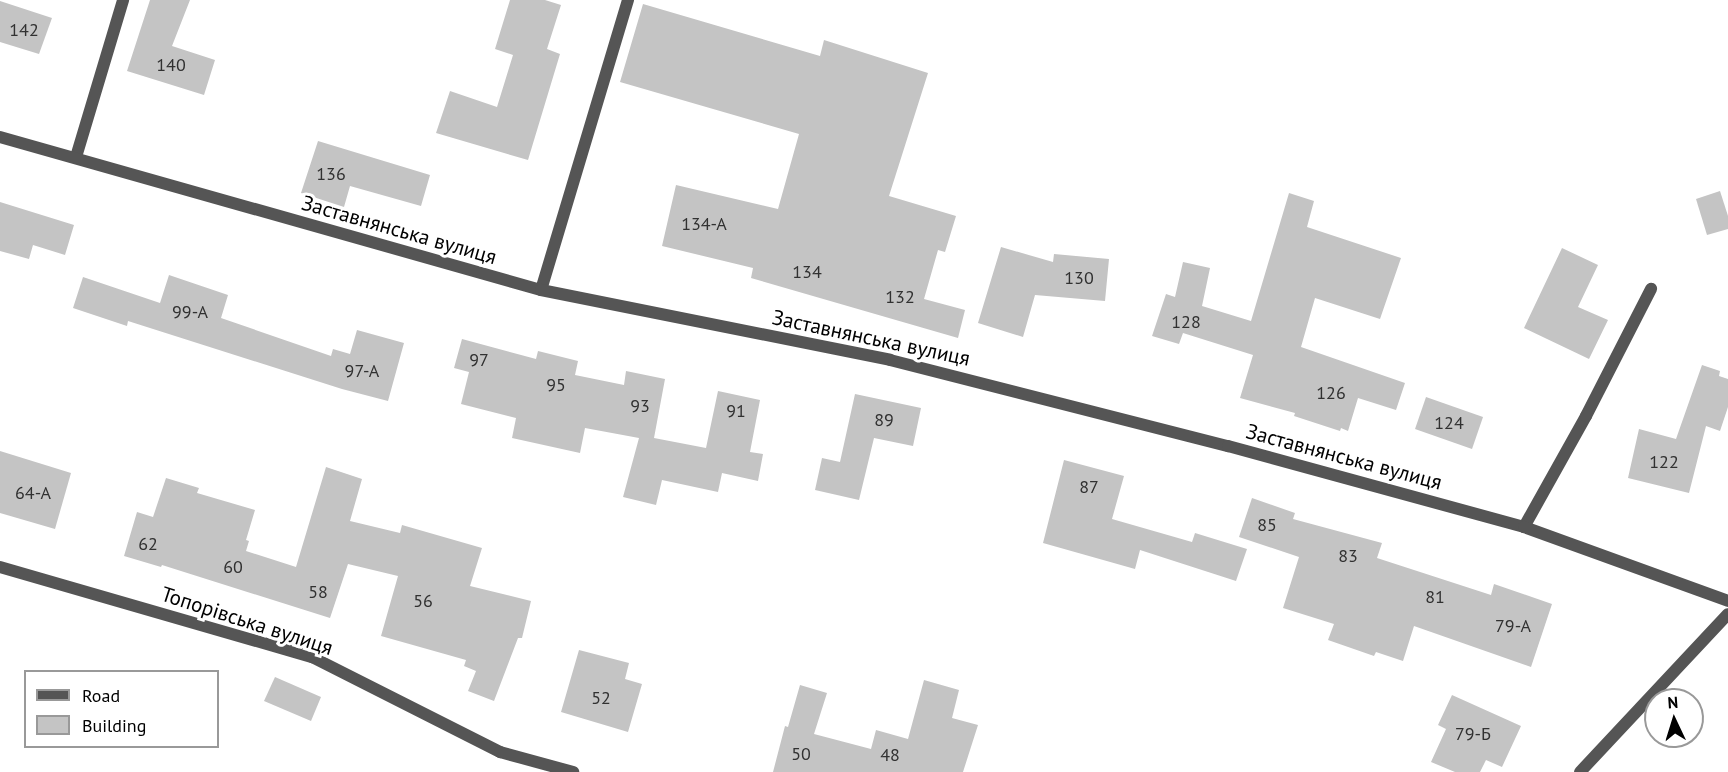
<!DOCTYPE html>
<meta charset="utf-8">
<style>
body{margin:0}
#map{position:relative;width:1728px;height:772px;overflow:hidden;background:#fff;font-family:"PT Sans",sans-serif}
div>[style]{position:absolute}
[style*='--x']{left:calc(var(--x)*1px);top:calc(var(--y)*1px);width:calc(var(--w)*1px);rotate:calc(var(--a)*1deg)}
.building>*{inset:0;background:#c4c4c4}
.service>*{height:12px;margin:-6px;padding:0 6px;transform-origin:6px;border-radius:6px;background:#555}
.minor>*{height:12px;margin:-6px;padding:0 6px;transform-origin:6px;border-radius:6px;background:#555}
.tertiary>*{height:12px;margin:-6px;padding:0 6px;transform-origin:6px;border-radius:6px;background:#555}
span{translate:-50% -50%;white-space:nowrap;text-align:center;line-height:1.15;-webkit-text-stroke:6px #fff;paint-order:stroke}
.number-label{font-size:18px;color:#313131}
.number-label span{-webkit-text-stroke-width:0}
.street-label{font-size:21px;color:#000}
.legend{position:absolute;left:24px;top:670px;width:195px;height:78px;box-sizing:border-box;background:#fff;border:2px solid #999;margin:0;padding:8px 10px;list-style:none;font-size:18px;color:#000}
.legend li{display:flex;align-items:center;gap:12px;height:30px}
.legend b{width:30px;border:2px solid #999}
.north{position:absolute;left:1644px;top:688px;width:60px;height:60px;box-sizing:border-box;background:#fff;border:2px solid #999;border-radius:50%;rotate:356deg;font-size:16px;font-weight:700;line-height:24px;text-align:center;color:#000}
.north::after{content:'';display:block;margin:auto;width:21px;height:27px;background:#000;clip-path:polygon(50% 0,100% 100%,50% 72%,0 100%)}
</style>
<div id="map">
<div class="building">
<div style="clip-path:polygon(150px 0,190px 0,172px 46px,215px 60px,204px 95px,127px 71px)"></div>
<div style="clip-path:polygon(510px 0,545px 0,561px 5px,547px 49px,560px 54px,528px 160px,436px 133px,450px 91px,497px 107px,513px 55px,495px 49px)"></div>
<div style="clip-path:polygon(0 1px,52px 18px,39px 54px,0 42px)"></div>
<div style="clip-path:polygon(643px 4px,820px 56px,824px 40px,928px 73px,889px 196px,956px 216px,945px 252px,938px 250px,924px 299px,965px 310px,958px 338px,751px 278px,753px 268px,662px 246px,676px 185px,778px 209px,799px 134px,620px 82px)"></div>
<div style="clip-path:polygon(318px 141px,430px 175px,421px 206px,350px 186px,344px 207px,301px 193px)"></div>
<div style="clip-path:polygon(1720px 191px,1728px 216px,1728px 229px,1707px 235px,1696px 199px)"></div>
<div style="clip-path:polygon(1289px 193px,1314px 201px,1307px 227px,1401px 258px,1380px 319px,1315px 298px,1301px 347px,1405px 383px,1396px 410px,1358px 398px,1348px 431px,1341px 428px,1340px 431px,1294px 416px,1295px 413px,1240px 398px,1253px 355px,1183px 333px,1179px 344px,1152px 336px,1166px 294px,1175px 297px,1183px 262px,1210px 268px,1202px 306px,1251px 321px)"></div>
<div style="clip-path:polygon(0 202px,74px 225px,65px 255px,33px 245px,29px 259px,0 251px)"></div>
<div style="clip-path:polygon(1001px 247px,1053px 262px,1054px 254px,1109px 259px,1105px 301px,1035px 295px,1023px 337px,978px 323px)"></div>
<div style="clip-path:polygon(1562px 248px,1598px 265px,1578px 307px,1608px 320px,1589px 359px,1524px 328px)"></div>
<div style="clip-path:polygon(169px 275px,228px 295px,221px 318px,331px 356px,333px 349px,350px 354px,357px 330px,404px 343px,388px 401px,342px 389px,128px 321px,127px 326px,73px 308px,83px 277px,160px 303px)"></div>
<div style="clip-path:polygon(462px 339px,536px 359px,538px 351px,578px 361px,575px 375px,624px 385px,626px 371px,665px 379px,654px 438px,706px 448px,718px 391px,760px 400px,750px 452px,763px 454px,758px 481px,722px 473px,718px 492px,662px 480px,656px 505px,623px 497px,639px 438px,585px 428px,580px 453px,512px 438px,516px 418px,461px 404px,469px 372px,454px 368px)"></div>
<div style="clip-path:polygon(1702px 365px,1720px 371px,1719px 376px,1728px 379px,1728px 407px,1720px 431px,1706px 426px,1689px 493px,1628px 478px,1639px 429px,1676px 439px)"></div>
<div style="clip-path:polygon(855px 394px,921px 408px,913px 446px,874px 438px,859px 500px,815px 490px,822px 458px,840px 462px)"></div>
<div style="clip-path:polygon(1426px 397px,1483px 417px,1472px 449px,1415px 429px)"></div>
<div style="clip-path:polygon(0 451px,71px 473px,55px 529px,0 513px)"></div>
<div style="clip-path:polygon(1064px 460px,1124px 476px,1112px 519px,1192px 542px,1195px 533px,1247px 549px,1236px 581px,1140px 550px,1135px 569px,1043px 543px)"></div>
<div style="clip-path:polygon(326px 467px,362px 479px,350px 521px,400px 533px,402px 525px,482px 548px,470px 586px,531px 601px,522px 638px,518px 638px,494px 701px,468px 691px,476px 671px,464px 666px,466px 660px,381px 636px,398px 576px,348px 564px,330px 618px,162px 565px,161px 567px,124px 556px,137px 512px,153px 517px,166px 478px,199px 488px,197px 493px,255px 510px,246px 540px,249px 541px,246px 551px,296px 567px)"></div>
<div style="clip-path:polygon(1252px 498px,1295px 513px,1293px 519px,1382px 543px,1377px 558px,1491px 595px,1494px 584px,1552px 604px,1531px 667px,1414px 626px,1403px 661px,1376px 652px,1374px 656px,1328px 640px,1334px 624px,1283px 608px,1299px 557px,1239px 537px)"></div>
<div style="clip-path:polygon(579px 650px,629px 663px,625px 679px,642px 684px,628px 732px,561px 712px)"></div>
<div style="clip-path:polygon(275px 677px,321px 697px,311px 721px,264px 701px)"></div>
<div style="clip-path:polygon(924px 680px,959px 690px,952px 718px,978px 725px,963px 772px,773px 772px,785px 726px,788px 727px,800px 685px,827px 693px,814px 734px,871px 749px,876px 730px,908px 739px)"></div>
<div style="clip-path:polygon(1452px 695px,1521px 726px,1502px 767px,1486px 760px,1480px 772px,1455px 772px,1431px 762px,1446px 729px,1438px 725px)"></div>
</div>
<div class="service">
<div style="--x:76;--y:157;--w:164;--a:-73.3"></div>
<div style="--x:541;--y:290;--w:303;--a:-73.3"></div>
<div style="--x:1524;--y:527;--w:127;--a:-60.8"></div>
<div style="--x:1586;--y:416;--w:143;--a:-62.9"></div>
</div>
<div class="minor">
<div style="--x:0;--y:567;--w:325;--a:16.1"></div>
<div style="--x:312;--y:657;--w:211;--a:26.8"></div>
<div style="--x:500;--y:752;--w:76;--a:15.3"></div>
<div style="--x:1580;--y:772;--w:216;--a:-46.9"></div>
</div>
<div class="tertiary">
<div style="--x:0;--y:137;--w:562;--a:15.79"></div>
<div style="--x:541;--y:290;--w:356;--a:11.3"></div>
<div style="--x:890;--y:360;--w:349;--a:14.3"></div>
<div style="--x:1228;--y:446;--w:307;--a:15.3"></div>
<div style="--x:1524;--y:527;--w:217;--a:19.9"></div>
</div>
<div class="number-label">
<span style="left:24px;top:30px">142</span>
<span style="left:171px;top:65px">140</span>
<span style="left:331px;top:174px">136</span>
<span style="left:704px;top:224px">134-А</span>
<span style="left:807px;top:272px">134</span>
<span style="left:1079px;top:278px">130</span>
<span style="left:900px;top:297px">132</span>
<span style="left:190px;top:312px">99-А</span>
<span style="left:1186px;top:322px">128</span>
<span style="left:479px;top:360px">97</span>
<span style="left:362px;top:371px">97-А</span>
<span style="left:556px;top:385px">95</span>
<span style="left:1331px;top:393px">126</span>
<span style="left:640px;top:406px">93</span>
<span style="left:736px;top:411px">91</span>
<span style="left:884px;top:420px">89</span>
<span style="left:1449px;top:423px">124</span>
<span style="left:1664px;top:462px">122</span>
<span style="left:1089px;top:487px">87</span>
<span style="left:33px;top:493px">64-А</span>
<span style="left:1267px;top:525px">85</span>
<span style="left:148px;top:544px">62</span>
<span style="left:1348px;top:556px">83</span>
<span style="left:233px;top:567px">60</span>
<span style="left:318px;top:592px">58</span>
<span style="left:1435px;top:597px">81</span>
<span style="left:423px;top:601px">56</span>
<span style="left:1513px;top:626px">79-А</span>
<span style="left:601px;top:698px">52</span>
<span style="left:1473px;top:734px">79-Б</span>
<span style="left:801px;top:754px">50</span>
<span style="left:890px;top:755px">48</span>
</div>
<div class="street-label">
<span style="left:399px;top:230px;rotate:16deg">Заставнянська вулиця</span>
<span style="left:871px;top:338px;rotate:12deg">Заставнянська вулиця</span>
<span style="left:1344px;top:457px;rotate:15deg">Заставнянська вулиця</span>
<span style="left:247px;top:621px;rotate:18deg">Топорівська вулиця</span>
</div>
<ul class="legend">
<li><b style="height:8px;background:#555"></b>Road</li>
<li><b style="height:16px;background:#c4c4c4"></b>Building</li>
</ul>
<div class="north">N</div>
</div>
